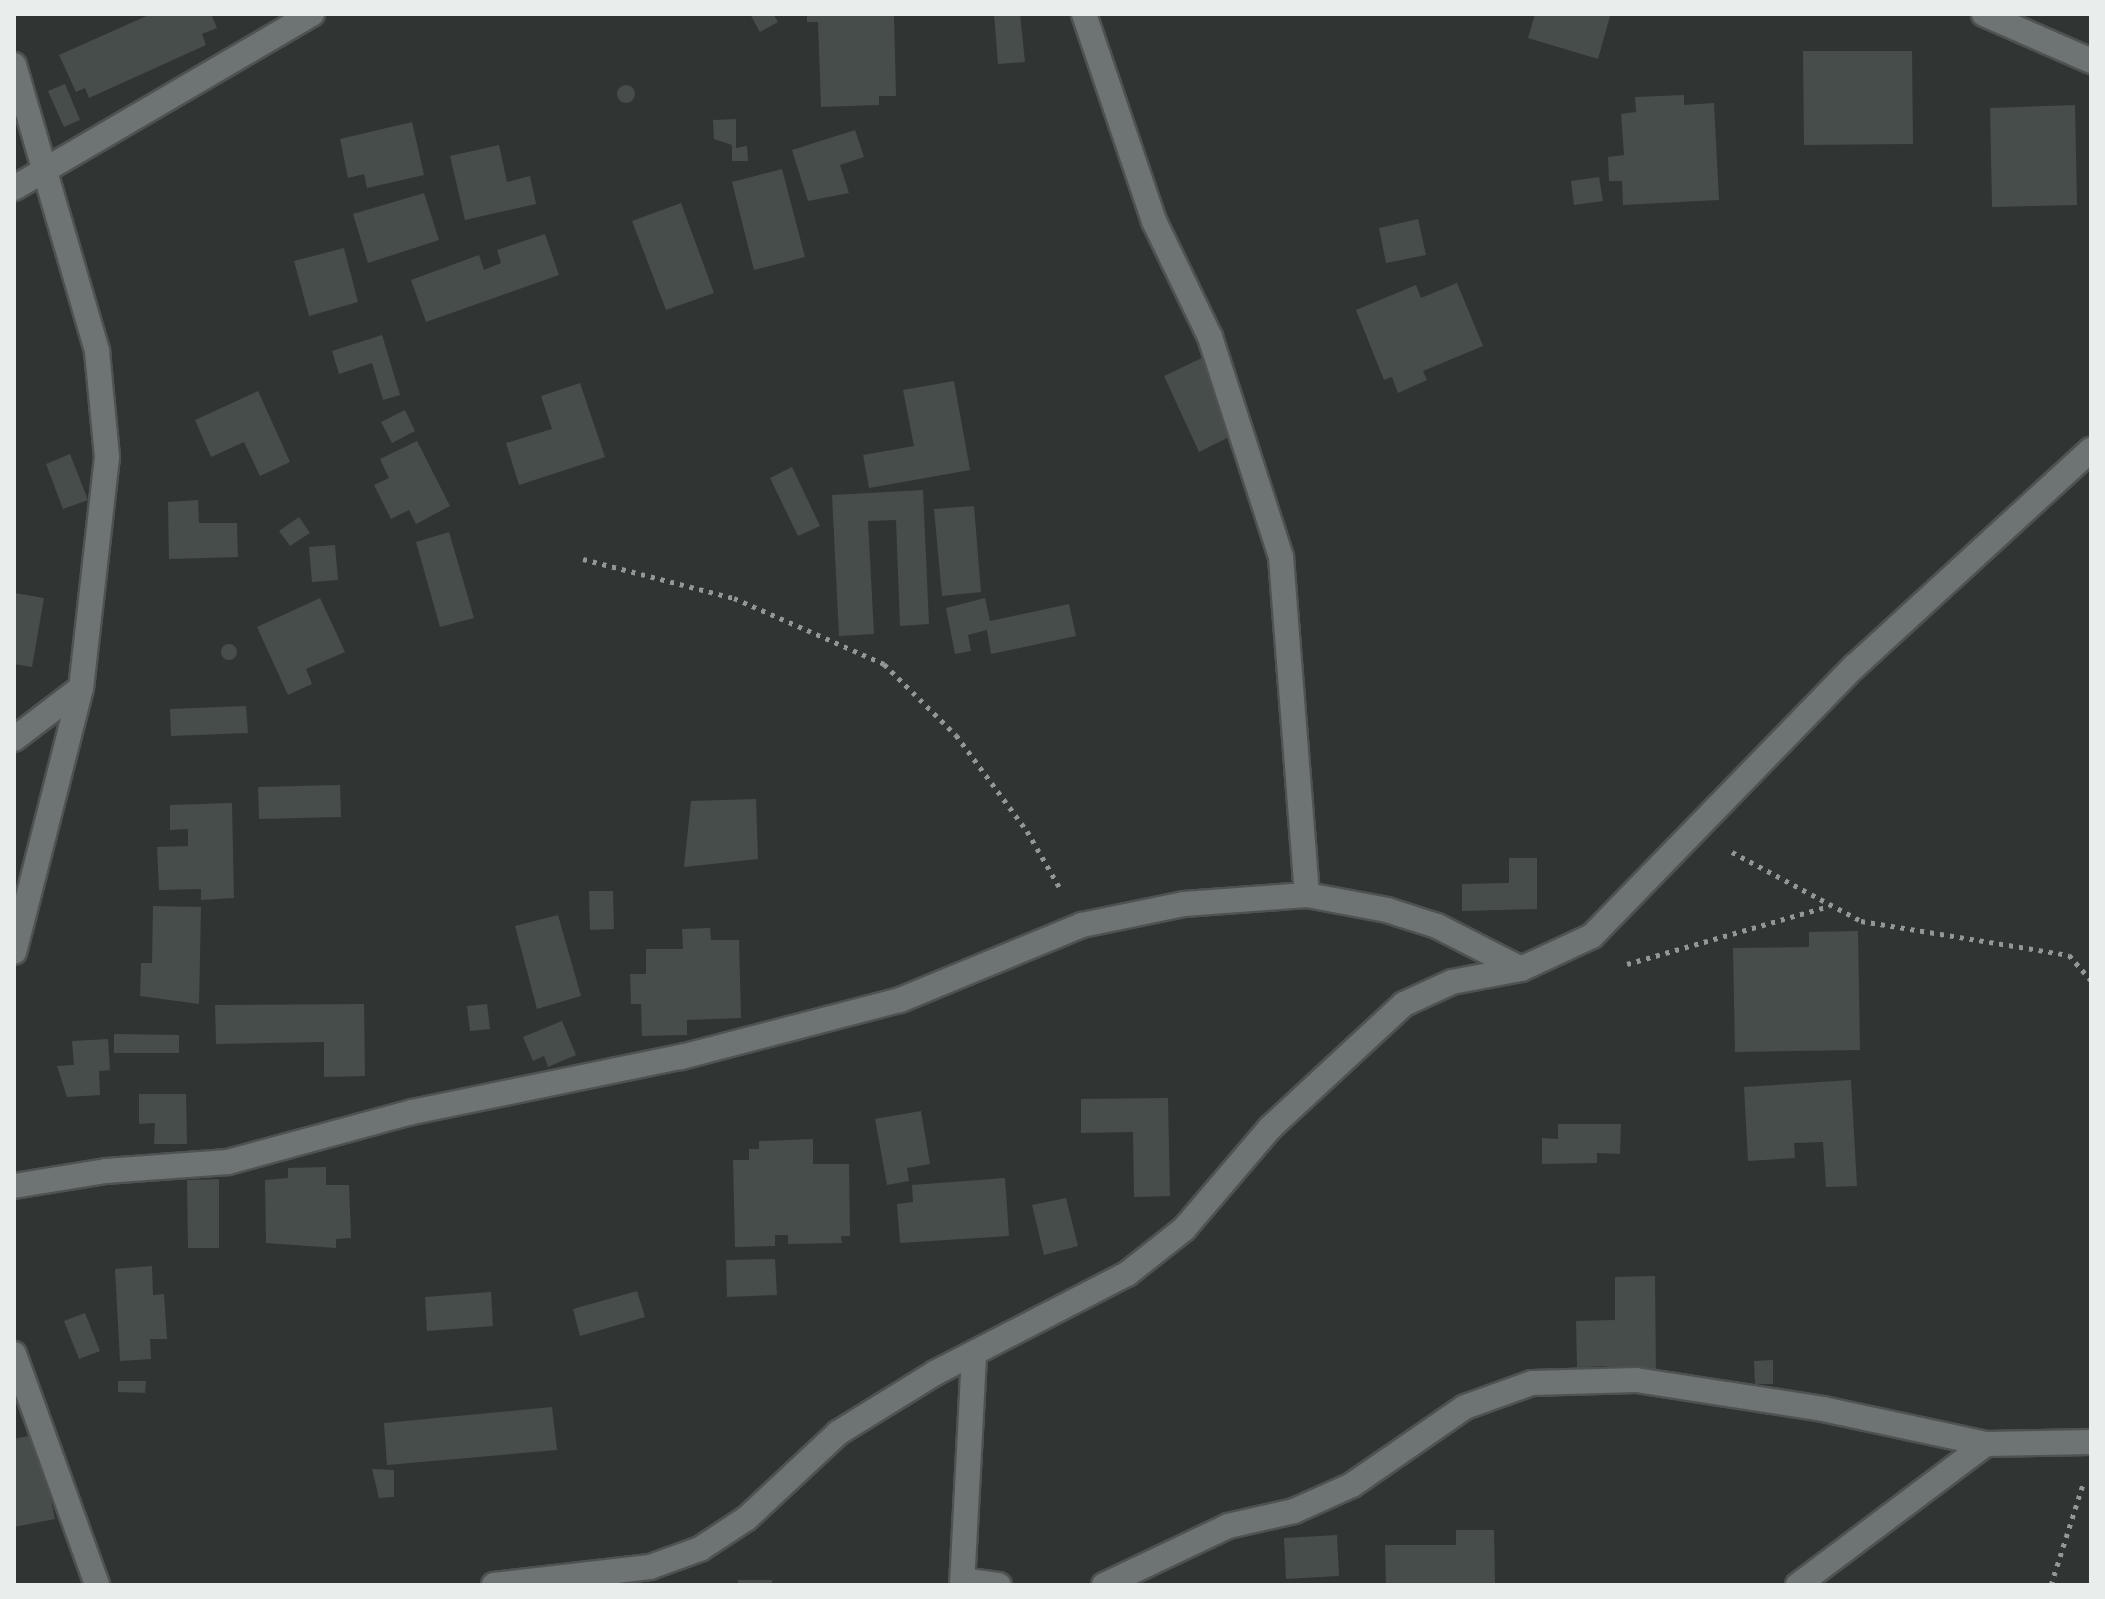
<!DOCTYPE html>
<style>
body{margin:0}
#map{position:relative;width:2105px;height:1599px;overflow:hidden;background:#303534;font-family:"Times New Roman",serif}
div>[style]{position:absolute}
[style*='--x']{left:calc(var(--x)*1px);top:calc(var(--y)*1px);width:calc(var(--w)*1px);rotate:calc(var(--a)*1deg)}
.building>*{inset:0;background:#474d4b}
.round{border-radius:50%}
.path>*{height:5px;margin-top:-2.5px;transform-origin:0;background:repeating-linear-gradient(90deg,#939796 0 4px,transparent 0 10px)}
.roads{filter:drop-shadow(2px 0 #4e5352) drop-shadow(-2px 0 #4e5352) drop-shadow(0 2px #4e5352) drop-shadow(0 -2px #4e5352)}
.minor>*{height:24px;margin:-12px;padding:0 12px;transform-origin:12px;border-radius:12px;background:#6e7473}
span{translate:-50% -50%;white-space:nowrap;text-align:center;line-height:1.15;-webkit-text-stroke:6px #262b2a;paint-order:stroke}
.frame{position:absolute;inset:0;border:16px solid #e9edec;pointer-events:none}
</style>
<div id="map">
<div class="building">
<div style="clip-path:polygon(151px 14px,211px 14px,217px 28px,202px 34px,206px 45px,89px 98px,85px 88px,76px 92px,59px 55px)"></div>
<div style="clip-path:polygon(750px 14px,773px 14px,778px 22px,760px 32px)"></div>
<div style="clip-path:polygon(807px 14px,894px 14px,896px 96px,879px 96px,879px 105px,821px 107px,818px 22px,807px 22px)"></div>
<div style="clip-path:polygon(994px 14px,1020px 14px,1025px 62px,998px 64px)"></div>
<div style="clip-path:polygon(1535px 14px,1610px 16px,1598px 59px,1528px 38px)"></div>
<div style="clip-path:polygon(1803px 51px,1912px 51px,1913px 144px,1804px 145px)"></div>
<div style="clip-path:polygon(65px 84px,80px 120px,64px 127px,48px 91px)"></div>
<div class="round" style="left:617px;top:85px;width:18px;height:18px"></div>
<div style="clip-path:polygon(1684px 95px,1684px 105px,1714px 103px,1719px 200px,1623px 205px,1622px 181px,1609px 181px,1608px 157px,1624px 155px,1621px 114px,1636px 112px,1635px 97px)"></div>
<div style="clip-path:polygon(2075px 105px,2077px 205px,1992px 207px,1990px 108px)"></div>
<div style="clip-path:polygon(736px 119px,736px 148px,747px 146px,748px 161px,732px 161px,732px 145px,714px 139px,713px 120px)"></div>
<div style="clip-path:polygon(412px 122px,424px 175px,367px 188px,364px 174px,348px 178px,340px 139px)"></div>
<div style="clip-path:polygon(855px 130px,864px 157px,840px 165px,849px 193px,808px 201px,792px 150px)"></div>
<div style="clip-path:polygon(499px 145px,507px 182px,530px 176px,536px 204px,465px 220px,450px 156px)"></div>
<div style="clip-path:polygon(782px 169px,805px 257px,754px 270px,732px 182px)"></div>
<div style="clip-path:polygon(1599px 177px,1603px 201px,1574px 205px,1571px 181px)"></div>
<div style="clip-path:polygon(424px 193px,439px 240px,368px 263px,353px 214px)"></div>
<div style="clip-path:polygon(681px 203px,714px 293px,666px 310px,632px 221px)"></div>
<div style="clip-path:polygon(1418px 219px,1426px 255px,1386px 263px,1379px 228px)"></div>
<div style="clip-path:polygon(545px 234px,559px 275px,426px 322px,411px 280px,479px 255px,484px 270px,501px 263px,497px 250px)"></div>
<div style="clip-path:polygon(344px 248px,358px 302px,309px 316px,294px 261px)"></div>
<div style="clip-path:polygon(1457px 283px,1483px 346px,1423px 371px,1427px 380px,1398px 393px,1392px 377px,1384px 380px,1356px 310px,1416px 285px,1421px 298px)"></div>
<div style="clip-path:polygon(382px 335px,400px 395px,383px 400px,372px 363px,339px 374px,332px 351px)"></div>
<div style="clip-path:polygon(1206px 356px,1241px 431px,1199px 452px,1164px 376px)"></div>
<div style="clip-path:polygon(954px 381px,970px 470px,869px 488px,863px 455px,914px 446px,903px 390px)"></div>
<div style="clip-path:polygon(580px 383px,605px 457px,519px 485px,506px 443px,552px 429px,541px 396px)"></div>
<div style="clip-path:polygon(258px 391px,290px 462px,260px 476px,244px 442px,211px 457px,195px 420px)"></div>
<div style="clip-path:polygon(405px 410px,415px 431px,392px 443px,381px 422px)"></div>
<div style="clip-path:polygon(417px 441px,450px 506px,416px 524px,409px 510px,391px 519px,374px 485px,389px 478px,380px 459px)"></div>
<div style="clip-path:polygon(70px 454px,88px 500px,63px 509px,46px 464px)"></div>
<div style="clip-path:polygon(792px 467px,820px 526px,798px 536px,770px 478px)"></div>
<div style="clip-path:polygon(923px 490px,929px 624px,900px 626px,896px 520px,868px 521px,874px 634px,839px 636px,832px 495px)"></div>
<div style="clip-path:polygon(198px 500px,199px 523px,237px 523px,238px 557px,169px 559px,168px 502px)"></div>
<div style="clip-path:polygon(974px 506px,981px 592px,942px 596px,934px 509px)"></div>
<div style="clip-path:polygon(299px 517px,310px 533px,290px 546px,279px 531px)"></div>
<div style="clip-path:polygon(449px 532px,474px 618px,440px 627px,416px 542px)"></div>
<div style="clip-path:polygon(335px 545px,338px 580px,312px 582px,309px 547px)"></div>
<div style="clip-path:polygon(15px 593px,44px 598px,32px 667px,14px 664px)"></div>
<div style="clip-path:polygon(320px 598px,345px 652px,306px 669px,312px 684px,288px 695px,257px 627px)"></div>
<div style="clip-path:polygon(985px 598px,990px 621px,1069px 604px,1076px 636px,991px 654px,987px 630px,968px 635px,971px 651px,955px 654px,946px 608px)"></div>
<div class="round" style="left:221px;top:644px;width:16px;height:16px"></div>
<div style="clip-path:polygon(246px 706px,248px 733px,171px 736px,170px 709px)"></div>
<div style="clip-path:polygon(340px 785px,341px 817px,259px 819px,258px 787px)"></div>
<div style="clip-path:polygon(756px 799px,758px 859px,684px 867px,691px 801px)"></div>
<div style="clip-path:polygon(232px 803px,234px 898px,201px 900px,201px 889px,159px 890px,157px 847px,188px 846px,188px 829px,170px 830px,170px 805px)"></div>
<div style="clip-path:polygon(1509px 858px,1537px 858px,1537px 909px,1462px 911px,1462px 884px,1509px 883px)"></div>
<div style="clip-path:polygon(589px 891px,613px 891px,614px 929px,590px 930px)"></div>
<div style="clip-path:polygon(153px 906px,201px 907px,199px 1004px,140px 996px,141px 963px,152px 963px)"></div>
<div style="clip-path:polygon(558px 915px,581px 996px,537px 1009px,515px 926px)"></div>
<div style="clip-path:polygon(710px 928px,711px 940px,739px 940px,741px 1018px,687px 1020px,687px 1035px,642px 1036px,641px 1004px,631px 1004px,630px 974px,646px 974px,646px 949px,683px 949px,682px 929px)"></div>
<div style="clip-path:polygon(1858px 931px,1860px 1050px,1735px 1052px,1733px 948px,1809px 947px,1809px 932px)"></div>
<div style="clip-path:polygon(364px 1004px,365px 1076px,324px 1077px,324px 1042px,216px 1044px,215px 1005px)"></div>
<div style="clip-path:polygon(487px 1004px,490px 1029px,470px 1031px,467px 1006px)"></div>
<div style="clip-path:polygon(562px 1021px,576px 1055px,548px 1067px,544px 1056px,533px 1061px,523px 1037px)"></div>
<div style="clip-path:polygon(114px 1034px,179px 1035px,179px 1053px,114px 1053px)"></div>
<div style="clip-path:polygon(108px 1039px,110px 1070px,99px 1071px,100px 1095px,67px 1097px,57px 1066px,74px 1065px,72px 1041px)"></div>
<div style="clip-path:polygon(1851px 1080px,1857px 1186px,1826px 1187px,1823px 1142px,1794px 1143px,1795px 1158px,1748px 1161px,1744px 1087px)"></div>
<div style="clip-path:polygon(139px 1094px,186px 1094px,187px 1144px,154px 1144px,155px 1123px,139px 1124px)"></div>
<div style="clip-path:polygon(1168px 1098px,1170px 1196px,1134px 1197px,1133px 1132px,1081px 1133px,1081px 1099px)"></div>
<div style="clip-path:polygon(921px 1111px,930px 1164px,907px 1168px,909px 1181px,887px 1185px,875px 1119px)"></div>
<div style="clip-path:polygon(1558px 1124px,1621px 1124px,1620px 1154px,1597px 1153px,1597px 1163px,1542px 1164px,1542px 1138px,1558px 1139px)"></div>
<div style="clip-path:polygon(813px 1139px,813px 1164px,849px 1164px,850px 1236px,841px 1236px,842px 1243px,788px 1244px,788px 1235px,775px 1235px,775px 1246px,735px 1247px,733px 1160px,749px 1160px,749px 1149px,759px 1149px,759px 1141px)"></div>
<div style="clip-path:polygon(326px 1167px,326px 1185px,349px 1185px,351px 1238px,336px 1239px,336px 1248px,266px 1243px,265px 1180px,288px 1178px,288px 1168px)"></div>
<div style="clip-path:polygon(1005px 1178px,1009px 1236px,900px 1243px,897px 1204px,913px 1202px,912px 1185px)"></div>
<div style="clip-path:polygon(219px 1179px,219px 1248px,188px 1248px,187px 1180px)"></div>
<div style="clip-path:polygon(1066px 1198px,1078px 1246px,1044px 1255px,1032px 1205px)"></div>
<div style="clip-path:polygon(775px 1259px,777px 1295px,727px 1297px,726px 1260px)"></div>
<div style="clip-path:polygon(152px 1266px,153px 1295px,164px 1294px,167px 1339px,150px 1339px,151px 1359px,120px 1361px,115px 1269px)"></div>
<div style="clip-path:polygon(1655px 1276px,1656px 1378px,1617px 1379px,1617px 1366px,1577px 1367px,1576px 1321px,1615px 1320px,1615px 1277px)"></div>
<div style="clip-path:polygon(637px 1291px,645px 1317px,580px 1336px,573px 1309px)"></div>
<div style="clip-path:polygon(491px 1292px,493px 1326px,427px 1331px,425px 1297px)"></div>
<div style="clip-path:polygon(85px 1313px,100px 1351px,79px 1359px,64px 1321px)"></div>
<div style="clip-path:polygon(1773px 1360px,1773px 1384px,1755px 1384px,1754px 1361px)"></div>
<div style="clip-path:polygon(118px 1381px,146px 1381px,145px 1393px,118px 1392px)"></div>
<div style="clip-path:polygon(552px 1407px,557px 1450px,387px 1465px,384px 1423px)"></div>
<div style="clip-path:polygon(37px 1434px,55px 1519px,14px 1527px,14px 1439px)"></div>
<div style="clip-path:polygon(372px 1469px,394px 1470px,394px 1497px,379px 1498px)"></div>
<div style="clip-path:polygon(1456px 1530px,1494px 1530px,1495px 1585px,1386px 1585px,1385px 1545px,1456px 1545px)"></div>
<div style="clip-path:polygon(1337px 1535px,1339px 1576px,1286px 1579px,1284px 1538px)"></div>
<div style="clip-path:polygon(738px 1580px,772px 1580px,772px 1585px,738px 1585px)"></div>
</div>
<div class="path">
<div style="--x:583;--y:559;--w:156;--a:14.5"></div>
<div style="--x:734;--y:598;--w:164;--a:23.7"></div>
<div style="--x:884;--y:664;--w:101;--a:44.6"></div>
<div style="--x:956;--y:735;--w:119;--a:53.5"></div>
<div style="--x:1027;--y:831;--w:68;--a:60"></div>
<div style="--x:1732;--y:852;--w:146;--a:28.1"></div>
<div style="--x:1861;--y:921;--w:211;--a:9.3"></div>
<div style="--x:2069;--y:955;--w:33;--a:49"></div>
<div style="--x:1627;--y:964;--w:210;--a:-16"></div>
<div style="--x:2051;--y:1585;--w:106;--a:-72.4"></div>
</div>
<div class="roads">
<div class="minor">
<div style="--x:1084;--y:14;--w:219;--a:71.3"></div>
<div style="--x:1154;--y:221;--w:129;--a:64.2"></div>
<div style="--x:1210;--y:337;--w:231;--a:72.1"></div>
<div style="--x:1281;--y:557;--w:339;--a:85.6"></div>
<div style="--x:1984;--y:14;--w:117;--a:23.7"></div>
<div style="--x:14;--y:65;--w:298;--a:73.8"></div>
<div style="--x:97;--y:351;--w:106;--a:84.6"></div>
<div style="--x:107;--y:457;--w:232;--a:96.4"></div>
<div style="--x:81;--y:688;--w:272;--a:104.2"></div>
<div style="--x:14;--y:188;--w:345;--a:-30.3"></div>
<div style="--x:14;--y:739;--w:84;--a:-37.3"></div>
<div style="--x:14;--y:1186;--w:93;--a:-9.3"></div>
<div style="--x:106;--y:1171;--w:122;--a:-4.2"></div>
<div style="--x:228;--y:1162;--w:191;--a:-15.2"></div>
<div style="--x:412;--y:1112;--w:275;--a:-11.6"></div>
<div style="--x:681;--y:1057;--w:226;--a:-14.6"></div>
<div style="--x:900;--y:1000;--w:197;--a:-22.4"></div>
<div style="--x:1082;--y:925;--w:104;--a:-11.6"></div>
<div style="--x:1184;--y:904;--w:123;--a:-4.2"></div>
<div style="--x:1307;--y:895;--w:81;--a:10.6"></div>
<div style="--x:1387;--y:910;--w:52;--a:17.7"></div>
<div style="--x:1437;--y:926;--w:94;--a:27.1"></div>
<div style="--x:14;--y:1354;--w:245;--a:70.2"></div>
<div style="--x:963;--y:1580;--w:36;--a:8"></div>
<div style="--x:494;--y:1585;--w:157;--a:-6.6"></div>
<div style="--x:650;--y:1567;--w:53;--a:-19.8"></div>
<div style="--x:700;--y:1549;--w:56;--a:-33.4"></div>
<div style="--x:747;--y:1518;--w:125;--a:-43"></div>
<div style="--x:838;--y:1433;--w:114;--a:-31.7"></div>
<div style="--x:935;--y:1373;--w:216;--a:-27.3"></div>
<div style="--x:1127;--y:1274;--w:73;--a:-38.3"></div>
<div style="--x:1184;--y:1229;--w:133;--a:-49.6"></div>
<div style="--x:1270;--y:1128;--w:183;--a:-42.8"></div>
<div style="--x:1404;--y:1004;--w:53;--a:-24.6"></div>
<div style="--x:1452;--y:982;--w:70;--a:-10.7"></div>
<div style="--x:1521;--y:969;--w:78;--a:-24.9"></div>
<div style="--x:1592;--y:936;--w:377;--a:-45.8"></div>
<div style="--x:1855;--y:666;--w:320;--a:-42.5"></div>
<div style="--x:962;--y:1585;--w:232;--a:-87"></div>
<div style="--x:1104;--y:1585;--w:137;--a:-25.4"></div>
<div style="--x:1228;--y:1526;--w:68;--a:-12.8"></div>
<div style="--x:1294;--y:1511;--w:64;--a:-24.1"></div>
<div style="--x:1352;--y:1485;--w:137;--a:-34.6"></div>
<div style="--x:1465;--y:1407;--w:71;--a:-19.7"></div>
<div style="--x:1532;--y:1383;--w:104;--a:-1.7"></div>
<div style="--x:1636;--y:1380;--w:189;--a:8.8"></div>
<div style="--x:1823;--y:1409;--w:167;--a:12.1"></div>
<div style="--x:1986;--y:1444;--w:105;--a:-1.1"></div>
<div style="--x:1798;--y:1585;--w:235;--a:-36.9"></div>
</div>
</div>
<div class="frame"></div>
</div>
